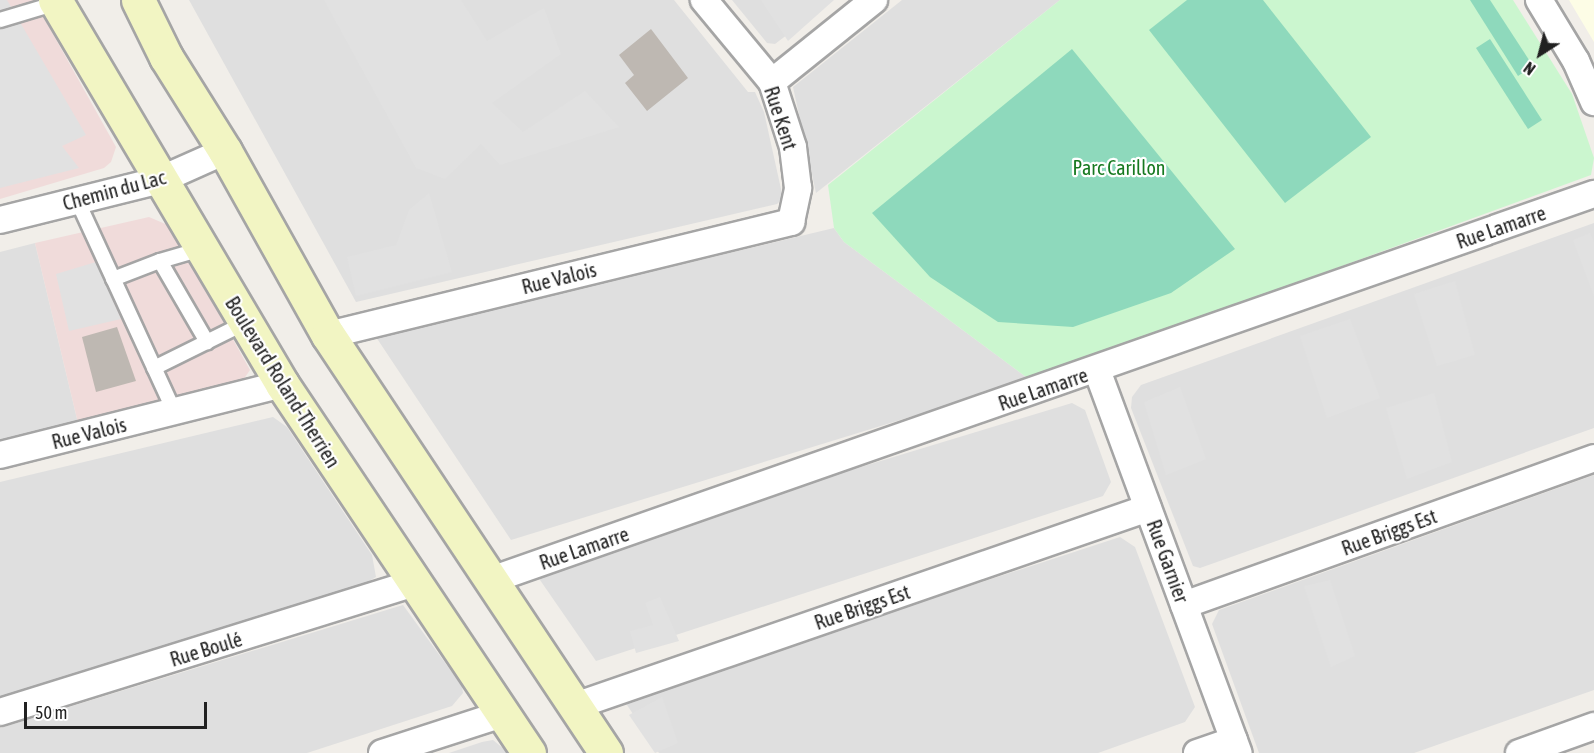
<!DOCTYPE html>
<meta charset="utf-8">
<style>
body{margin:0}
#map{position:relative;width:1594px;height:753px;overflow:hidden;background:#f1eee9;font-family:"Asap Condensed",sans-serif}
div>[style]{position:absolute}
[style*='--x']{left:calc(var(--x)*1px);top:calc(var(--y)*1px);width:calc(var(--w)*1px);rotate:calc(var(--a)*1deg)}
.residential>*{inset:0;background:#dfdfdf}
.commercial>*{inset:0;background:#f0dbda}
.education>*{inset:0;background:#fdfde6}
.park>*{inset:0;background:#cbf6cf}
.pitch>*{inset:0;background:#8ed9bc}
.parking>*{inset:0;background:#e1e1e1}
.building>*{inset:0;background:#beb8b2}
.roads{filter:drop-shadow(2px 0 #a5a5a5) drop-shadow(-2px 0 #a5a5a5) drop-shadow(0 2px #a5a5a5) drop-shadow(0 -2px #a5a5a5)}
.lane>*{height:14px;margin:-7px;padding:0 7px;transform-origin:7px;border-radius:7px;background:#fff}
.street>*{height:26px;margin:-13px;padding:0 13px;transform-origin:13px;border-radius:13px;background:#fff}
.secondary>*{height:33px;margin:-16.5px;padding:0 16.5px;transform-origin:16.5px;border-radius:16.5px;background:#f2f5c3}
span{translate:-50% -50%;white-space:nowrap;text-align:center;line-height:1.15;-webkit-text-stroke:4.5px #fff;paint-order:stroke}
.street-label{font-size:20px;color:#212121}
.park-label{font-size:20px;color:#16791f}
.north{position:absolute;left:1510px;top:24px;width:60px;height:60px;-webkit-text-stroke:4px #fff;paint-order:stroke;rotate:216deg;font-size:16px;font-weight:700;line-height:24px;text-align:center;color:#212121}
.north::after{content:'';display:block;margin:auto;width:21px;height:27px;background:#212121;clip-path:polygon(50% 0,100% 100%,50% 72%,0 100%)}
.scale{position:absolute;left:24px;top:702px;width:183px;height:27px;box-sizing:border-box;border:3px solid #212121;border-top:0;padding-left:8px;font-size:18px;line-height:21px;white-space:nowrap;color:#212121;-webkit-text-stroke:4px #fff;paint-order:stroke}
</style>
<div id="map">
<div class="residential">
<div style="clip-path:polygon(189px 0,674px 0,748px 92px,755px 92px,764px 112px,783px 198px,777px 204px,356px 302px)"></div>
<div style="clip-path:polygon(732px 0,833px 0,775px 44px,767px 43px)"></div>
<div style="clip-path:polygon(902px 0,1060px 0,816px 193px,793px 87px)"></div>
<div style="clip-path:polygon(1594px 223px,1594px 428px,1200px 568px,1193px 566px,1131px 408px,1132px 397px,1141px 385px)"></div>
<div style="clip-path:polygon(834px 228px,844px 242px,1030px 380px,511px 540px,376px 337px)"></div>
<div style="clip-path:polygon(35px 243px,78px 423px,0 441px,0 252px)"></div>
<div style="clip-path:polygon(1072px 403px,1085px 410px,1111px 482px,1103px 496px,596px 661px,531px 567px)"></div>
<div style="clip-path:polygon(273px 417px,287px 427px,372px 555px,376px 577px,359px 587px,0 697px,0 482px)"></div>
<div style="clip-path:polygon(1594px 475px,1594px 690px,1414px 753px,1259px 753px,1212px 624px,1219px 610px)"></div>
<div style="clip-path:polygon(1120px 537px,1135px 547px,1195px 707px,1185px 722px,1098px 753px,659px 753px,623px 699px)"></div>
<div style="clip-path:polygon(403px 605px,462px 686px,463px 693px,452px 706px,307px 753px,0 753px,0 728px)"></div>
<div style="clip-path:polygon(493px 740px,509px 753px,449px 753px,482px 742px)"></div>
</div>
<div class="commercial">
<div style="clip-path:polygon(0 0,34px 0,116px 147px,111px 162px,104px 168px,0 199px)"></div>
<div style="clip-path:polygon(149px 217px,170px 226px,250px 370px,241px 383px,78px 423px,35px 243px)"></div>
</div>
<div class="education">
<div style="clip-path:polygon(1569px 0,1594px 0,1594px 42px)"></div>
</div>
<div class="park">
<div style="clip-path:polygon(1060px 0,1513px 0,1572px 94px,1594px 158px,1591px 175px,1030px 380px,844px 242px,834px 228px,828px 185px)"></div>
</div>
<div class="pitch">
<div style="clip-path:polygon(1187px 0,1263px 0,1371px 137px,1285px 203px,1149px 30px)"></div>
<div style="clip-path:polygon(1470px 0,1490px 0,1533px 66px,1518px 76px)"></div>
<div style="clip-path:polygon(1490px 39px,1542px 120px,1528px 129px,1476px 48px)"></div>
<div style="clip-path:polygon(1072px 49px,1235px 249px,1171px 293px,1073px 327px,998px 322px,930px 277px,872px 213px)"></div>
</div>
<div class="parking">
<div style="clip-path:polygon(0 0,7px 0,86px 135px,62px 146px,79px 168px,0 188px)"></div>
<div style="clip-path:polygon(324px 0,461px 0,487px 41px,544px 8px,561px 54px,492px 103px,523px 132px,585px 91px,619px 127px,500px 165px,481px 144px,445px 179px,416px 168px)"></div>
<div style="clip-path:polygon(761px 0,834px 0,788px 41px)"></div>
<div style="clip-path:polygon(429px 193px,452px 272px,356px 296px,347px 257px,396px 245px,409px 210px)"></div>
<div style="clip-path:polygon(1590px 233px,1594px 242px,1594px 296px,1573px 240px)"></div>
<div style="clip-path:polygon(96px 262px,121px 319px,69px 331px,56px 274px)"></div>
<div style="clip-path:polygon(1455px 281px,1475px 355px,1437px 366px,1414px 294px)"></div>
<div style="clip-path:polygon(1350px 319px,1380px 398px,1327px 418px,1300px 336px)"></div>
<div style="clip-path:polygon(1180px 387px,1206px 459px,1166px 475px,1144px 402px)"></div>
<div style="clip-path:polygon(1434px 393px,1452px 462px,1407px 479px,1386px 408px)"></div>
<div style="clip-path:polygon(1330px 580px,1355px 656px,1331px 667px,1304px 586px)"></div>
<div style="clip-path:polygon(660px 597px,679px 641px,636px 653px,630px 631px,653px 625px,645px 603px)"></div>
<div style="clip-path:polygon(662px 697px,678px 743px,655px 753px,629px 715px)"></div>
</div>
<div class="building">
<div style="clip-path:polygon(651px 29px,688px 78px,647px 111px,625px 83px,634px 75px,619px 55px)"></div>
<div style="clip-path:polygon(117px 327px,136px 381px,96px 392px,82px 337px)"></div>
</div>
<div class="roads">
<div class="lane">
<div style="--x:0;--y:20;--w:59;--a:-16.6"></div>
<div style="--x:77;--y:200;--w:232;--a:65.3"></div>
<div style="--x:160;--y:261;--w:43;--a:-16.3"></div>
<div style="--x:113;--y:279;--w:50;--a:-21"></div>
<div style="--x:160;--y:261;--w:94;--a:59.9"></div>
<div style="--x:154;--y:368;--w:102;--a:-26.3"></div>
</div>
<div class="street">
<div style="--x:1539;--y:0;--w:71;--a:58.8"></div>
<div style="--x:1576;--y:61;--w:45;--a:66.3"></div>
<div style="--x:772;--y:82;--w:131;--a:-38.8"></div>
<div style="--x:0;--y:220;--w:165;--a:-14"></div>
<div style="--x:160;--y:180;--w:71;--a:-24"></div>
<div style="--x:328;--y:335;--w:477;--a:-13.7"></div>
<div style="--x:791;--y:222;--w:35;--a:-78"></div>
<div style="--x:798;--y:188;--w:41;--a:-97"></div>
<div style="--x:793;--y:147;--w:68;--a:-107.9"></div>
<div style="--x:772;--y:82;--w:107;--a:-129.7"></div>
<div style="--x:1097;--y:370;--w:408;--a:69.7"></div>
<div style="--x:0;--y:455;--w:291;--a:-14.1"></div>
<div style="--x:491;--y:580;--w:1169;--a:-19.29"></div>
<div style="--x:1184;--y:605;--w:436;--a:-19.7"></div>
<div style="--x:575;--y:706;--w:606;--a:-19.06"></div>
<div style="--x:0;--y:712;--w:431;--a:-17.3"></div>
<div style="--x:382;--y:753;--w:127;--a:-17.9"></div>
<div style="--x:1197;--y:753;--w:39;--a:-19"></div>
<div style="--x:1519;--y:753;--w:80;--a:-19.8"></div>
</div>
<div class="secondary">
<div style="--x:55;--y:0;--w:446;--a:59.4"></div>
<div style="--x:282;--y:384;--w:444;--a:56.2"></div>
<div style="--x:138;--y:0;--w:64;--a:63.8"></div>
<div style="--x:166;--y:57;--w:111;--a:57.9"></div>
<div style="--x:225;--y:151;--w:211;--a:60.8"></div>
<div style="--x:328;--y:335;--w:502;--a:56.37"></div>
</div>
</div>
<div class="street-label">
<span style="left:781px;top:118px;rotate:72deg">Rue Kent</span>
<span style="left:114px;top:190px;rotate:-15deg">Chemin du Lac</span>
<span style="left:1501px;top:227px;rotate:-19deg">Rue Lamarre</span>
<span style="left:559px;top:278px;rotate:-14deg">Rue Valois</span>
<span style="left:283px;top:382px;rotate:58deg">Boulevard Roland-Therrien</span>
<span style="left:1043px;top:389px;rotate:-19deg">Rue Lamarre</span>
<span style="left:89px;top:433px;rotate:-14deg">Rue Valois</span>
<span style="left:1389px;top:532px;rotate:-20deg">Rue Briggs Est</span>
<span style="left:584px;top:548px;rotate:-19deg">Rue Lamarre</span>
<span style="left:1168px;top:561px;rotate:70deg">Rue Garnier</span>
<span style="left:862px;top:607px;rotate:-19deg">Rue Briggs Est</span>
<span style="left:206px;top:649px;rotate:-17deg">Rue Boulé</span>
</div>
<div class="park-label">
<span style="left:1119px;top:167px">Parc Carillon</span>
</div>
<div class="north">N</div>
<div class="scale">50 m</div>
</div>
